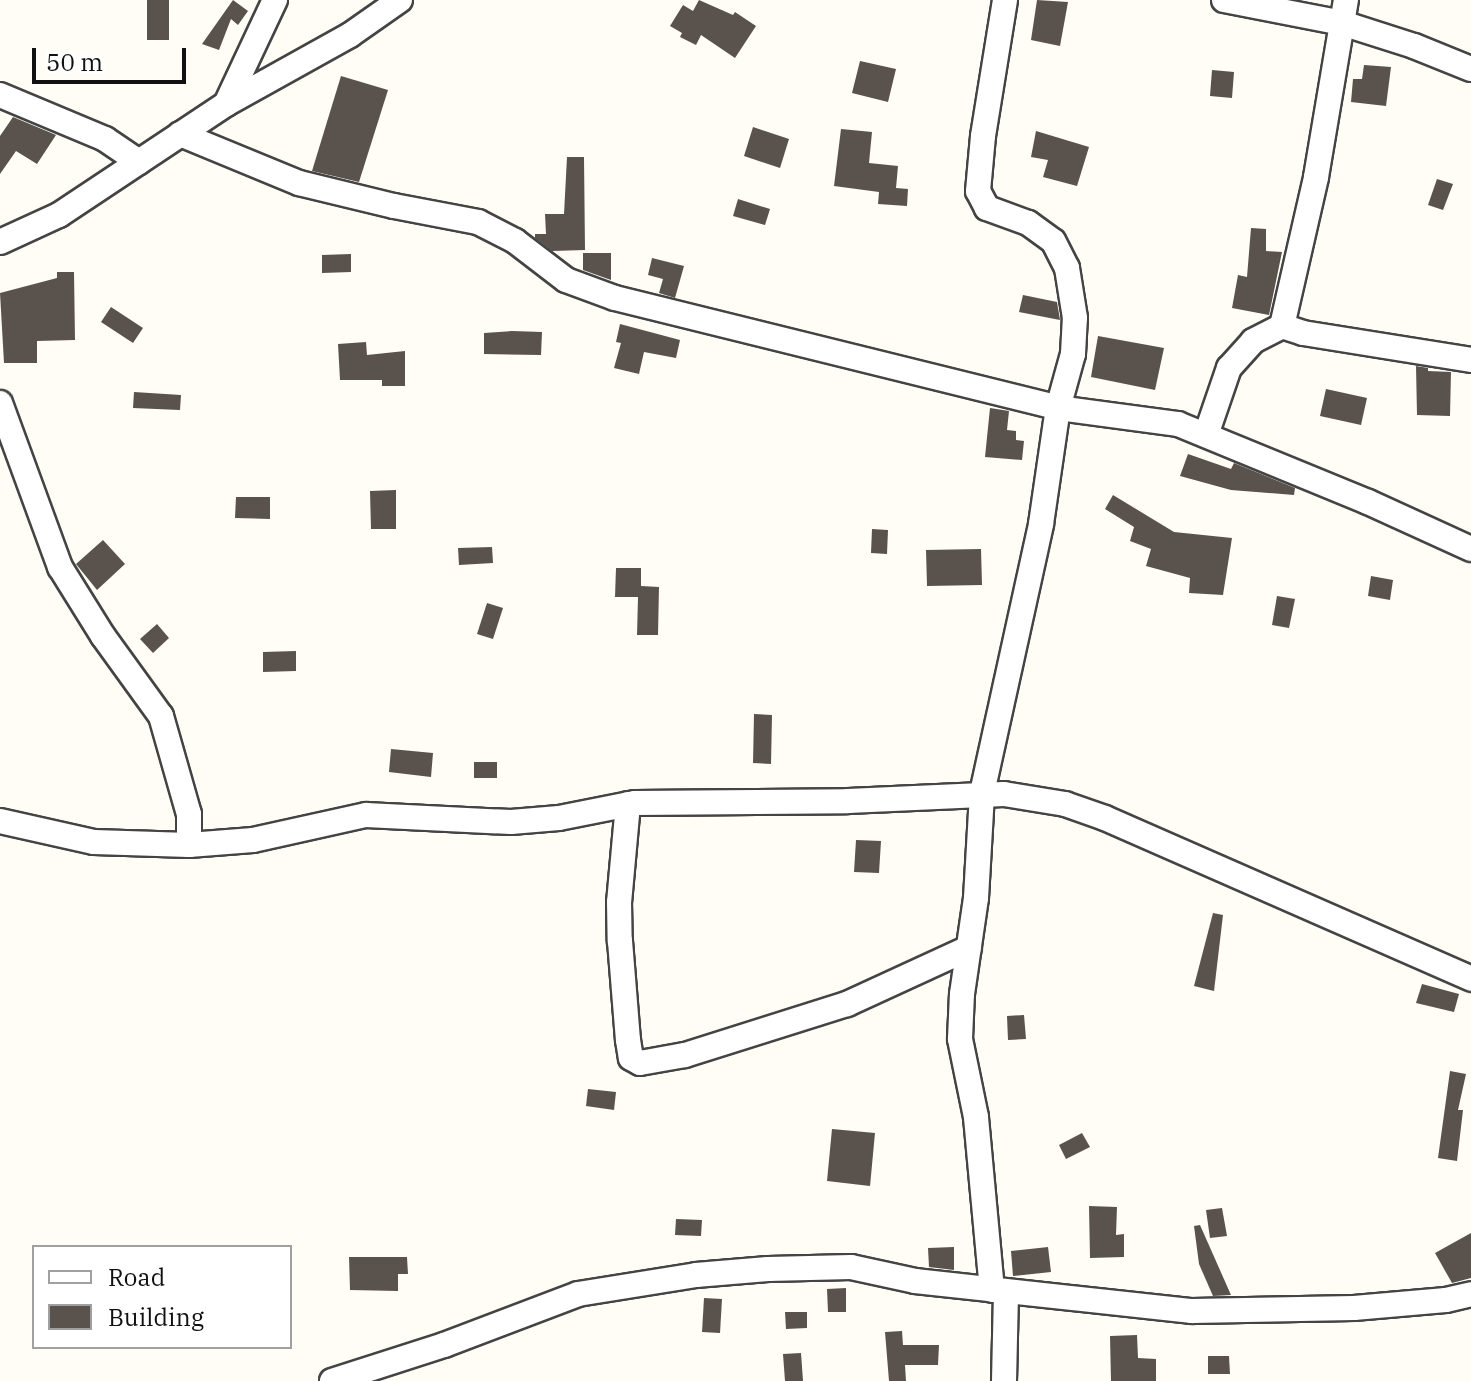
<!DOCTYPE html>
<style>
body{margin:0}
#map{position:relative;width:1471px;height:1381px;overflow:hidden;background:#fffdf5;font-family:"IBM Plex Serif",serif}
div>[style]{position:absolute}
[style*='--x']{left:calc(var(--x)*1px);top:calc(var(--y)*1px);width:calc(var(--w)*1px);rotate:calc(var(--a)*1deg)}
.building>*{inset:0;background:#5a524d}
.roads{filter:drop-shadow(2px 0 #444) drop-shadow(-2px 0 #444) drop-shadow(0 2px #444) drop-shadow(0 -2px #444)}
.street>*{height:24px;margin:-12px;padding:0 12px;transform-origin:12px;border-radius:12px;background:#fff}
span{translate:-50% -50%;white-space:nowrap;text-align:center;line-height:1.15;-webkit-text-stroke:8px #fff;paint-order:stroke}
.legend{position:absolute;left:32px;top:1245px;width:260px;height:104px;box-sizing:border-box;background:#fff;border:2px solid #a0a0a0;margin:0;padding:10px 14px;list-style:none;font-size:24px;color:#111}
.legend li{display:flex;align-items:center;gap:16px;height:40px}
.legend b{width:40px;border:2px solid #a0a0a0}
.scale{position:absolute;left:32px;top:48px;width:154px;height:36px;box-sizing:border-box;border:4px solid #111;border-top:0;padding-left:10px;font-size:24px;line-height:28px;white-space:nowrap;color:#111;-webkit-text-stroke:6px #fff;paint-order:stroke}
</style>
<div id="map">
<div class="building">
<div style="clip-path:polygon(147px 0,169px 0,169px 40px,147px 40px)"></div>
<div style="clip-path:polygon(233px 0,248px 11px,238px 25px,231px 19px,219px 50px,202px 44px)"></div>
<div style="clip-path:polygon(699px 0,733px 15px,735px 12px,756px 26px,735px 58px,701px 35px,696px 45px,680px 37px,682px 33px,670px 26px,683px 5px,693px 11px)"></div>
<div style="clip-path:polygon(1037px 0,1068px 2px,1060px 46px,1031px 40px)"></div>
<div style="clip-path:polygon(860px 61px,896px 69px,888px 102px,852px 93px)"></div>
<div style="clip-path:polygon(1364px 65px,1391px 67px,1386px 106px,1351px 102px,1353px 79px,1362px 79px)"></div>
<div style="clip-path:polygon(1212px 70px,1234px 72px,1232px 98px,1210px 96px)"></div>
<div style="clip-path:polygon(341px 76px,388px 90px,359px 182px,312px 171px)"></div>
<div style="clip-path:polygon(13px 117px,56px 135px,37px 164px,16px 151px,0 174px,0 136px)"></div>
<div style="clip-path:polygon(753px 127px,789px 139px,780px 168px,744px 156px)"></div>
<div style="clip-path:polygon(841px 129px,872px 132px,869px 163px,898px 166px,896px 188px,908px 189px,907px 206px,878px 204px,879px 192px,834px 186px)"></div>
<div style="clip-path:polygon(1036px 131px,1089px 147px,1077px 186px,1043px 177px,1048px 160px,1031px 157px)"></div>
<div style="clip-path:polygon(567px 157px,584px 157px,585px 250px,552px 251px,535px 238px,535px 234px,546px 234px,545px 214px,564px 214px)"></div>
<div style="clip-path:polygon(1437px 179px,1453px 184px,1443px 210px,1428px 205px)"></div>
<div style="clip-path:polygon(738px 199px,770px 209px,765px 225px,733px 216px)"></div>
<div style="clip-path:polygon(1251px 228px,1266px 229px,1266px 251px,1282px 252px,1269px 315px,1232px 308px,1238px 275px,1247px 277px)"></div>
<div style="clip-path:polygon(583px 253px,611px 253px,611px 280px,583px 270px)"></div>
<div style="clip-path:polygon(351px 254px,351px 272px,322px 273px,322px 255px)"></div>
<div style="clip-path:polygon(652px 258px,684px 266px,675px 298px,659px 293px,663px 279px,648px 275px)"></div>
<div style="clip-path:polygon(57px 272px,74px 272px,75px 340px,37px 341px,37px 363px,4px 363px,0 293px,57px 278px)"></div>
<div style="clip-path:polygon(1023px 295px,1057px 302px,1060px 320px,1019px 312px)"></div>
<div style="clip-path:polygon(111px 307px,143px 328px,133px 343px,101px 322px)"></div>
<div style="clip-path:polygon(620px 324px,680px 340px,676px 358px,644px 352px,639px 374px,614px 368px,621px 343px,616px 342px)"></div>
<div style="clip-path:polygon(512px 331px,542px 332px,541px 355px,484px 354px,484px 333px)"></div>
<div style="clip-path:polygon(1098px 336px,1164px 348px,1155px 390px,1091px 377px)"></div>
<div style="clip-path:polygon(366px 342px,367px 355px,405px 351px,405px 386px,382px 386px,382px 380px,340px 380px,338px 344px)"></div>
<div style="clip-path:polygon(1416px 366px,1428px 368px,1428px 371px,1451px 372px,1450px 416px,1417px 415px)"></div>
<div style="clip-path:polygon(1326px 389px,1367px 398px,1361px 425px,1320px 416px)"></div>
<div style="clip-path:polygon(134px 392px,181px 395px,180px 410px,133px 408px)"></div>
<div style="clip-path:polygon(990px 408px,1009px 411px,1007px 430px,1016px 431px,1016px 440px,1024px 441px,1022px 460px,985px 457px)"></div>
<div style="clip-path:polygon(1188px 454px,1231px 469px,1234px 463px,1295px 488px,1294px 495px,1231px 490px,1180px 476px)"></div>
<div style="clip-path:polygon(396px 490px,396px 529px,371px 529px,370px 491px)"></div>
<div style="clip-path:polygon(1113px 495px,1174px 532px,1232px 538px,1223px 595px,1189px 593px,1190px 578px,1146px 566px,1151px 549px,1130px 541px,1134px 527px,1105px 509px)"></div>
<div style="clip-path:polygon(236px 497px,270px 497px,270px 519px,235px 518px)"></div>
<div style="clip-path:polygon(872px 529px,888px 530px,887px 554px,871px 553px)"></div>
<div style="clip-path:polygon(103px 540px,125px 564px,97px 590px,76px 564px)"></div>
<div style="clip-path:polygon(492px 547px,493px 563px,459px 565px,458px 548px)"></div>
<div style="clip-path:polygon(981px 549px,982px 585px,927px 586px,926px 550px)"></div>
<div style="clip-path:polygon(616px 568px,641px 568px,641px 586px,659px 587px,658px 635px,637px 635px,638px 597px,615px 597px)"></div>
<div style="clip-path:polygon(1371px 576px,1393px 580px,1390px 600px,1368px 596px)"></div>
<div style="clip-path:polygon(1277px 596px,1295px 599px,1289px 628px,1272px 625px)"></div>
<div style="clip-path:polygon(487px 603px,503px 608px,493px 639px,477px 634px)"></div>
<div style="clip-path:polygon(157px 624px,169px 638px,153px 653px,140px 639px)"></div>
<div style="clip-path:polygon(296px 651px,296px 671px,263px 672px,263px 652px)"></div>
<div style="clip-path:polygon(754px 714px,772px 715px,771px 764px,753px 763px)"></div>
<div style="clip-path:polygon(391px 749px,433px 753px,431px 777px,389px 772px)"></div>
<div style="clip-path:polygon(474px 762px,497px 762px,497px 778px,474px 778px)"></div>
<div style="clip-path:polygon(856px 840px,881px 841px,879px 873px,854px 872px)"></div>
<div style="clip-path:polygon(1213px 913px,1223px 915px,1214px 991px,1194px 986px)"></div>
<div style="clip-path:polygon(1422px 984px,1459px 994px,1454px 1012px,1416px 1003px)"></div>
<div style="clip-path:polygon(1024px 1015px,1026px 1039px,1008px 1040px,1007px 1016px)"></div>
<div style="clip-path:polygon(1450px 1071px,1466px 1074px,1458px 1110px,1463px 1110px,1457px 1161px,1438px 1158px)"></div>
<div style="clip-path:polygon(588px 1089px,616px 1092px,614px 1110px,586px 1106px)"></div>
<div style="clip-path:polygon(832px 1129px,875px 1133px,870px 1186px,827px 1181px)"></div>
<div style="clip-path:polygon(1082px 1133px,1090px 1147px,1066px 1159px,1059px 1145px)"></div>
<div style="clip-path:polygon(1089px 1206px,1117px 1207px,1116px 1235px,1124px 1234px,1124px 1257px,1090px 1258px)"></div>
<div style="clip-path:polygon(1222px 1208px,1227px 1236px,1210px 1238px,1206px 1210px)"></div>
<div style="clip-path:polygon(676px 1219px,702px 1220px,701px 1236px,675px 1235px)"></div>
<div style="clip-path:polygon(1200px 1225px,1231px 1295px,1213px 1296px,1199px 1264px,1194px 1226px)"></div>
<div style="clip-path:polygon(1471px 1233px,1471px 1278px,1452px 1283px,1435px 1253px)"></div>
<div style="clip-path:polygon(954px 1247px,954px 1270px,929px 1267px,928px 1248px)"></div>
<div style="clip-path:polygon(1048px 1247px,1051px 1272px,1013px 1276px,1011px 1251px)"></div>
<div style="clip-path:polygon(349px 1257px,407px 1257px,408px 1274px,398px 1274px,398px 1291px,350px 1290px)"></div>
<div style="clip-path:polygon(846px 1288px,846px 1312px,828px 1312px,827px 1289px)"></div>
<div style="clip-path:polygon(704px 1298px,722px 1299px,720px 1333px,702px 1332px)"></div>
<div style="clip-path:polygon(785px 1312px,807px 1312px,807px 1328px,786px 1329px)"></div>
<div style="clip-path:polygon(902px 1331px,903px 1345px,939px 1345px,938px 1365px,905px 1365px,906px 1381px,889px 1381px,885px 1332px)"></div>
<div style="clip-path:polygon(1137px 1335px,1138px 1358px,1156px 1359px,1156px 1381px,1111px 1381px,1110px 1336px)"></div>
<div style="clip-path:polygon(801px 1353px,803px 1381px,785px 1381px,783px 1354px)"></div>
<div style="clip-path:polygon(1208px 1356px,1229px 1356px,1230px 1374px,1208px 1374px)"></div>
</div>
<div class="roads">
<div class="street">
<div style="--x:1224;--y:0;--w:120;--a:11"></div>
<div style="--x:1342;--y:23;--w:76;--a:17.7"></div>
<div style="--x:1414;--y:46;--w:61;--a:22"></div>
<div style="--x:0;--y:95;--w:114;--a:22.7"></div>
<div style="--x:105;--y:139;--w:41;--a:34.1"></div>
<div style="--x:226;--y:104;--w:115;--a:-64.8"></div>
<div style="--x:180;--y:134;--w:129;--a:22.4"></div>
<div style="--x:299;--y:183;--w:98;--a:13.6"></div>
<div style="--x:394;--y:206;--w:86;--a:10.8"></div>
<div style="--x:478;--y:222;--w:42;--a:27.2"></div>
<div style="--x:515;--y:241;--w:64;--a:37.4"></div>
<div style="--x:566;--y:280;--w:52;--a:20.2"></div>
<div style="--x:615;--y:298;--w:456;--a:13.9"></div>
<div style="--x:1058;--y:408;--w:121;--a:7.6"></div>
<div style="--x:1178;--y:424;--w:205;--a:22.3"></div>
<div style="--x:1368;--y:502;--w:113;--a:24.5"></div>
<div style="--x:0;--y:242;--w:65;--a:-24.6"></div>
<div style="--x:59;--y:215;--w:201;--a:-33.6"></div>
<div style="--x:226;--y:104;--w:142;--a:-29.1"></div>
<div style="--x:350;--y:35;--w:61;--a:-35"></div>
<div style="--x:1282;--y:326;--w:22;--a:18"></div>
<div style="--x:1303;--y:333;--w:170;--a:9.1"></div>
<div style="--x:0;--y:403;--w:175;--a:69.9"></div>
<div style="--x:60;--y:567;--w:81;--a:58.1"></div>
<div style="--x:103;--y:636;--w:99;--a:54.1"></div>
<div style="--x:161;--y:716;--w:102;--a:74.1"></div>
<div style="--x:189;--y:814;--w:31;--a:90"></div>
<div style="--x:1206;--y:435;--w:71;--a:-71.1"></div>
<div style="--x:1229;--y:368;--w:36;--a:-48"></div>
<div style="--x:1253;--y:341;--w:33;--a:-27"></div>
<div style="--x:1282;--y:326;--w:153;--a:-77.1"></div>
<div style="--x:1316;--y:177;--w:180;--a:-80.4"></div>
<div style="--x:628;--y:804;--w:98;--a:95.2"></div>
<div style="--x:619;--y:902;--w:39;--a:89"></div>
<div style="--x:620;--y:941;--w:99;--a:85.4"></div>
<div style="--x:628;--y:1040;--w:18;--a:81"></div>
<div style="--x:631;--y:1058;--w:10;--a:29"></div>
<div style="--x:640;--y:1063;--w:46;--a:-10.1"></div>
<div style="--x:685;--y:1055;--w:170;--a:-17.5"></div>
<div style="--x:847;--y:1004;--w:134;--a:-24.7"></div>
<div style="--x:0;--y:821;--w:96;--a:12.6"></div>
<div style="--x:94;--y:842;--w:95;--a:1.8"></div>
<div style="--x:189;--y:845;--w:64;--a:-4.5"></div>
<div style="--x:253;--y:840;--w:116;--a:-12.5"></div>
<div style="--x:366;--y:815;--w:145;--a:2.8"></div>
<div style="--x:511;--y:822;--w:48;--a:-4.8"></div>
<div style="--x:559;--y:818;--w:77;--a:-11.2"></div>
<div style="--x:635;--y:803;--w:213;--a:-0.5"></div>
<div style="--x:848;--y:801;--w:156;--a:-2.6"></div>
<div style="--x:1004;--y:794;--w:62;--a:9.3"></div>
<div style="--x:1065;--y:804;--w:42;--a:19.3"></div>
<div style="--x:1105;--y:818;--w:400;--a:23.7"></div>
<div style="--x:992;--y:1290;--w:174;--a:-95.3"></div>
<div style="--x:976;--y:1117;--w:80;--a:-101.6"></div>
<div style="--x:960;--y:1039;--w:45;--a:-87.5"></div>
<div style="--x:962;--y:994;--w:97;--a:-81.7"></div>
<div style="--x:976;--y:898;--w:105;--a:-86.7"></div>
<div style="--x:982;--y:793;--w:275;--a:-77.6"></div>
<div style="--x:1041;--y:524;--w:117;--a:-81.7"></div>
<div style="--x:1058;--y:408;--w:56;--a:-74.5"></div>
<div style="--x:1073;--y:354;--w:36;--a:-87"></div>
<div style="--x:1075;--y:318;--w:51;--a:-99.1"></div>
<div style="--x:1067;--y:268;--w:30;--a:-117"></div>
<div style="--x:1053;--y:241;--w:31;--a:-144"></div>
<div style="--x:1028;--y:223;--w:44;--a:-159.9"></div>
<div style="--x:987;--y:208;--w:19;--a:-118"></div>
<div style="--x:978;--y:191;--w:55;--a:-84.8"></div>
<div style="--x:983;--y:136;--w:138;--a:-80.8"></div>
<div style="--x:332;--y:1381;--w:118;--a:-17.8"></div>
<div style="--x:444;--y:1345;--w:143;--a:-20.8"></div>
<div style="--x:578;--y:1294;--w:120;--a:-9.1"></div>
<div style="--x:696;--y:1275;--w:72;--a:-4.8"></div>
<div style="--x:768;--y:1269;--w:83;--a:-1.4"></div>
<div style="--x:851;--y:1267;--w:66;--a:12.3"></div>
<div style="--x:915;--y:1281;--w:279;--a:6.2"></div>
<div style="--x:1192;--y:1311;--w:162;--a:-1.1"></div>
<div style="--x:1354;--y:1308;--w:92;--a:-5"></div>
<div style="--x:1446;--y:1300;--w:26;--a:-13"></div>
<div style="--x:1004;--y:1381;--w:88;--a:-88.7"></div>
</div>
</div>
<ul class="legend">
<li><b style="height:10px;background:#fff"></b>Road</li>
<li><b style="height:22px;background:#5a524d"></b>Building</li>
</ul>
<div class="scale">50 m</div>
</div>
